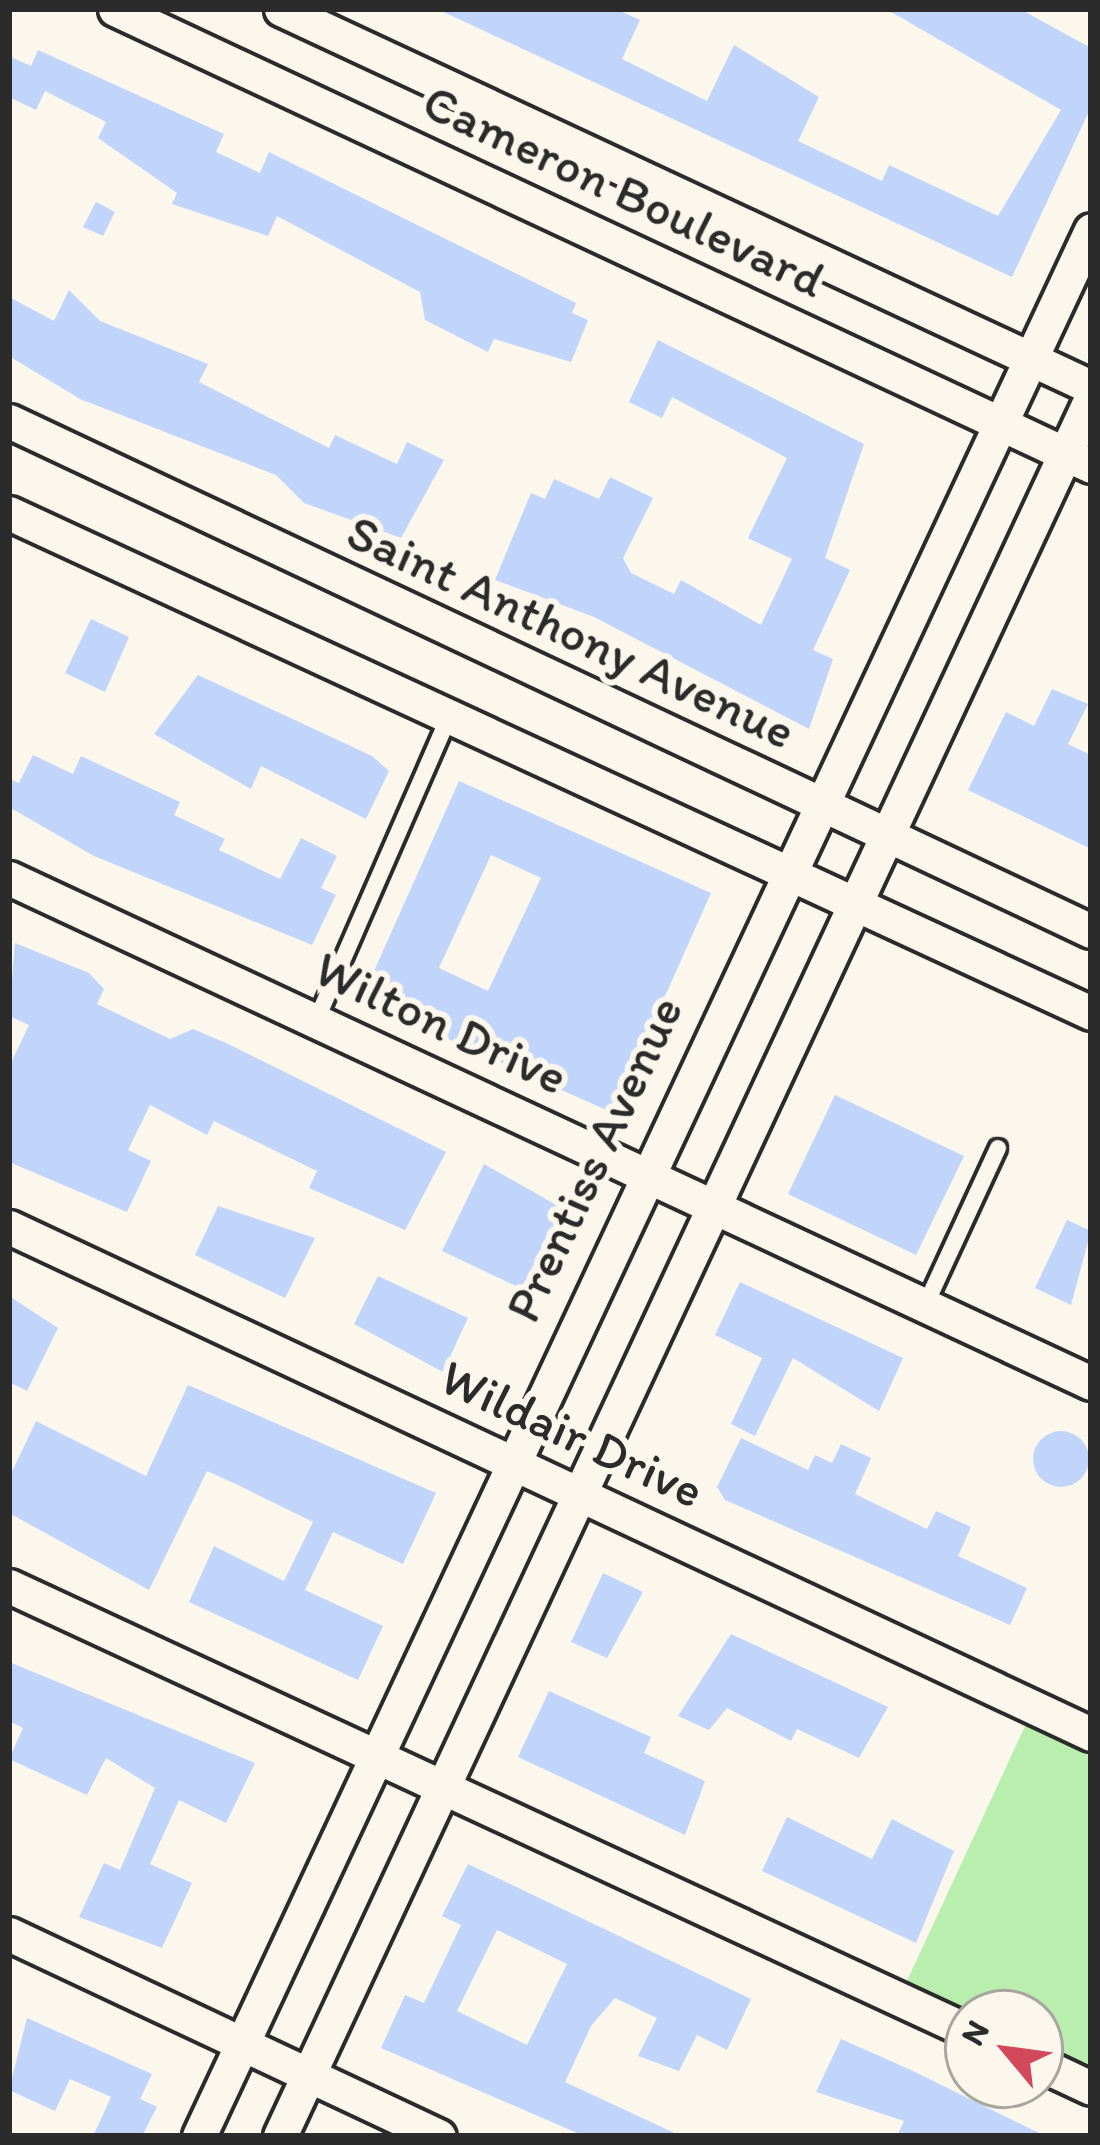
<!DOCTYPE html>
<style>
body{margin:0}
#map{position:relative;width:1100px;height:2145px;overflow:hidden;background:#fbf7ec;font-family:Itim,sans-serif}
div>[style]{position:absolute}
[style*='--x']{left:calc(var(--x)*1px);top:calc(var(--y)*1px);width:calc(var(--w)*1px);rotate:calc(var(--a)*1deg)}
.green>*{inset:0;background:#b9eeaf}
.building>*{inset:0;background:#c1d5fb}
.round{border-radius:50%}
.roads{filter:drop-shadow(3px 0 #2b2b2b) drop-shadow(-3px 0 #2b2b2b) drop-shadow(0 3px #2b2b2b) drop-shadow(0 -3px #2b2b2b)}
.service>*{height:16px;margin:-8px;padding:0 8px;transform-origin:8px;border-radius:8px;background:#fbf7ec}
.minor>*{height:33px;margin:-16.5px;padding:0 16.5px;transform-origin:16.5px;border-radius:16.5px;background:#fbf7ec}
span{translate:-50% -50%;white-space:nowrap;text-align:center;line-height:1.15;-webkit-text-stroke:12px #fbf7ec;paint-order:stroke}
.street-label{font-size:51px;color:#2b2b2b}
.frame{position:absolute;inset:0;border:12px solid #2b2b2b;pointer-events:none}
.north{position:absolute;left:944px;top:1989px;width:120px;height:120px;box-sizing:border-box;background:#fbf7ec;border:3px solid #a8a59f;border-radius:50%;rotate:299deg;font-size:33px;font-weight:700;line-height:48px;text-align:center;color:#2b2b2b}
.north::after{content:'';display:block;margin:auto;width:42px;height:54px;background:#d1495b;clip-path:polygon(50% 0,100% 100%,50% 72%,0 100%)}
</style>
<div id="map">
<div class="green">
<div style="clip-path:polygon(1026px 1724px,1091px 1755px,1091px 2069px,1040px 2045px,1040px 2013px,971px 2013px,906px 1983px)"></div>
</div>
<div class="building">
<div style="clip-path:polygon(437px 9px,616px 9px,640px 20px,622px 59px,707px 101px,734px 45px,819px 97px,798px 141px,882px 181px,889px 165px,998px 216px,1061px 110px,886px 9px,1020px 9px,1091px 48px,1091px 107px,1012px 277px)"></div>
<div style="clip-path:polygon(38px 50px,224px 134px,216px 152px,260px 173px,269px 152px,576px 303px,572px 313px,588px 320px,571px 362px,494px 339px,488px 352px,425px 320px,420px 292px,277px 216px,268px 236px,172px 204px,177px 193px,98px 138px,106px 122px,45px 91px,36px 110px,9px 97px,9px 56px,31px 66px)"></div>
<div style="clip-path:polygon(96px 202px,115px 212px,103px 236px,83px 227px)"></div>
<div style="clip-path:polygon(69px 290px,100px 321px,208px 364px,199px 382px,329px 448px,335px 435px,397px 464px,407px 442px,444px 460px,401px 538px,304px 503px,276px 475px,80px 399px,9px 356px,9px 297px,54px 321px)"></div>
<div style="clip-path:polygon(658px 340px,864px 444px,825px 558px,850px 570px,813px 650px,833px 659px,809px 729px,594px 617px,495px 580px,531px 493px,545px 499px,554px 479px,599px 499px,610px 477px,653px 498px,623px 558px,631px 573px,674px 594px,681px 580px,761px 625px,792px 559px,748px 538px,787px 458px,672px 397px,662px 418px,629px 402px)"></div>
<div style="clip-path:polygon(91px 619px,129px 637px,105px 692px,65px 673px)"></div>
<div style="clip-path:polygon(198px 675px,372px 756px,389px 771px,366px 819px,261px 766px,251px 789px,154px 734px)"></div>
<div style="clip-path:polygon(1052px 689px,1088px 704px,1068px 744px,1091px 755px,1091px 849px,968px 790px,1006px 712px,1034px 726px)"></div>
<div style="clip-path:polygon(33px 755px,73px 774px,81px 756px,180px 802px,174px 815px,225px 839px,219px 850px,280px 879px,301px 838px,337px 856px,321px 888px,336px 895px,312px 945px,94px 856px,9px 807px,9px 779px,19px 783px)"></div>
<div style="clip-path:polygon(evenodd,459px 781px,711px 893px,613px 1113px,361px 1000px,459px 781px,491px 855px,541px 878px,488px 991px,439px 968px,491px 855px)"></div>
<div style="clip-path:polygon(15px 943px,89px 973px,104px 989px,97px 1004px,170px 1039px,193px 1029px,226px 1043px,446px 1152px,405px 1230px,309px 1188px,317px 1171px,214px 1121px,207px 1135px,150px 1105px,128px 1150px,151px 1161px,127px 1212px,9px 1162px,9px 1067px,29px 1025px,9px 1016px)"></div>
<div style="clip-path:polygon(835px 1095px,964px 1156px,916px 1255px,788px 1194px)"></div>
<div style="clip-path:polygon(484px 1164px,574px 1215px,560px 1245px,546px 1238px,522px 1289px,442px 1251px)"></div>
<div style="clip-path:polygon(218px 1206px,315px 1238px,285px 1298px,195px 1255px)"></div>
<div style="clip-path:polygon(1067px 1220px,1091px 1231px,1071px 1305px,1035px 1288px)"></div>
<div style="clip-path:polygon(378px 1276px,468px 1318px,443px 1372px,354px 1324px)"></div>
<div style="clip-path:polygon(740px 1282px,903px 1358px,879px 1411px,793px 1358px,755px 1436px,731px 1424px,762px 1358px,715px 1335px)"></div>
<div style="clip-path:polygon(9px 1296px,58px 1328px,27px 1391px,9px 1382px)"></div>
<div style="clip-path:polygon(188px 1385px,436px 1493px,403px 1564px,333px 1532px,305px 1590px,383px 1626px,358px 1680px,189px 1602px,214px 1546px,284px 1581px,313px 1522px,240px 1486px,207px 1471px,149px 1590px,9px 1513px,9px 1478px,36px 1421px,146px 1476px)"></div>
<div class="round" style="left:1033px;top:1431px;width:56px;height:56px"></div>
<div style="clip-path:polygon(741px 1438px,808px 1470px,815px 1455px,832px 1463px,841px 1444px,871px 1458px,855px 1494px,927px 1529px,936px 1511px,971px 1527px,958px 1556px,1027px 1588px,1010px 1625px,725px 1500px,717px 1487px)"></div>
<div style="clip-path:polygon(603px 1573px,643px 1592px,607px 1658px,571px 1642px)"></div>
<div style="clip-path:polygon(731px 1634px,888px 1707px,859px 1758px,797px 1729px,791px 1741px,727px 1708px,709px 1730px,678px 1716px)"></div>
<div style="clip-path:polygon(9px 1662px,255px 1763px,226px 1823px,179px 1800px,150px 1864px,192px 1883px,162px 1948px,79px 1917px,104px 1863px,120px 1870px,155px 1788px,106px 1758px,87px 1795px,9px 1759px,23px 1728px,9px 1721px)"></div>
<div style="clip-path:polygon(549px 1691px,651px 1737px,644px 1753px,705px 1781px,685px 1835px,518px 1757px)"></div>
<div style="clip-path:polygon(787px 1817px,872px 1859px,892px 1819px,954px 1851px,916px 1943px,762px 1871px)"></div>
<div style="clip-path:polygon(evenodd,468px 1864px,751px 1999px,727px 2050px,697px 2035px,679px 2071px,638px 2056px,657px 2018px,615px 1998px,591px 2026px,565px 2082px,681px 2136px,584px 2136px,381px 2048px,405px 1995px,424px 2003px,461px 1925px,442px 1916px,468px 1864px,497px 1930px,567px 1964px,527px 2045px,457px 2011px,497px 1930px)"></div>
<div style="clip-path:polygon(27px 2018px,152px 2074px,140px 2099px,157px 2107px,142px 2136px,93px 2136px,111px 2097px,70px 2079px,55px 2111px,9px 2090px)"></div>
<div style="clip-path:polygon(841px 2039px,911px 2070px,1045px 2136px,897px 2136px,904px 2121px,816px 2092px)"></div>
</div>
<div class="roads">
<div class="service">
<div style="--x:316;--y:1021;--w:334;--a:-66.4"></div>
<div style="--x:925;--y:1306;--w:174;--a:-65.2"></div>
</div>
<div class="minor">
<div style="--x:115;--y:9;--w:1078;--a:25.09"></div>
<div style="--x:281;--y:9;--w:894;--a:25.02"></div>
<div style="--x:9;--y:421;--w:1196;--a:25.24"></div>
<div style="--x:9;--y:513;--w:1192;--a:24.8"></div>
<div style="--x:9;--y:878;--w:1194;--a:25.02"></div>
<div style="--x:9;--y:1227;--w:1195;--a:25.11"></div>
<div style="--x:9;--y:1586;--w:1057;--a:24.89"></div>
<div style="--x:9;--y:1934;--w:475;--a:25.2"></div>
<div style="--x:1040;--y:2064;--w:56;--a:25.2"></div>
<div style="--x:199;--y:2136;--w:2104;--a:-64.92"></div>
<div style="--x:280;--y:2136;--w:1918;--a:-64.98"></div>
</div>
</div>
<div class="street-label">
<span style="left:624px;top:191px;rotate:25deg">Cameron Boulevard</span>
<span style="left:571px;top:632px;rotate:25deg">Saint Anthony Avenue</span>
<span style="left:441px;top:1023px;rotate:25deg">Wilton Drive</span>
<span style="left:594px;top:1159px;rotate:-65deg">Prentiss Avenue</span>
<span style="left:572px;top:1434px;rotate:25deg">Wildair Drive</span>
</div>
<div class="frame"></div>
<div class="north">N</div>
</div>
